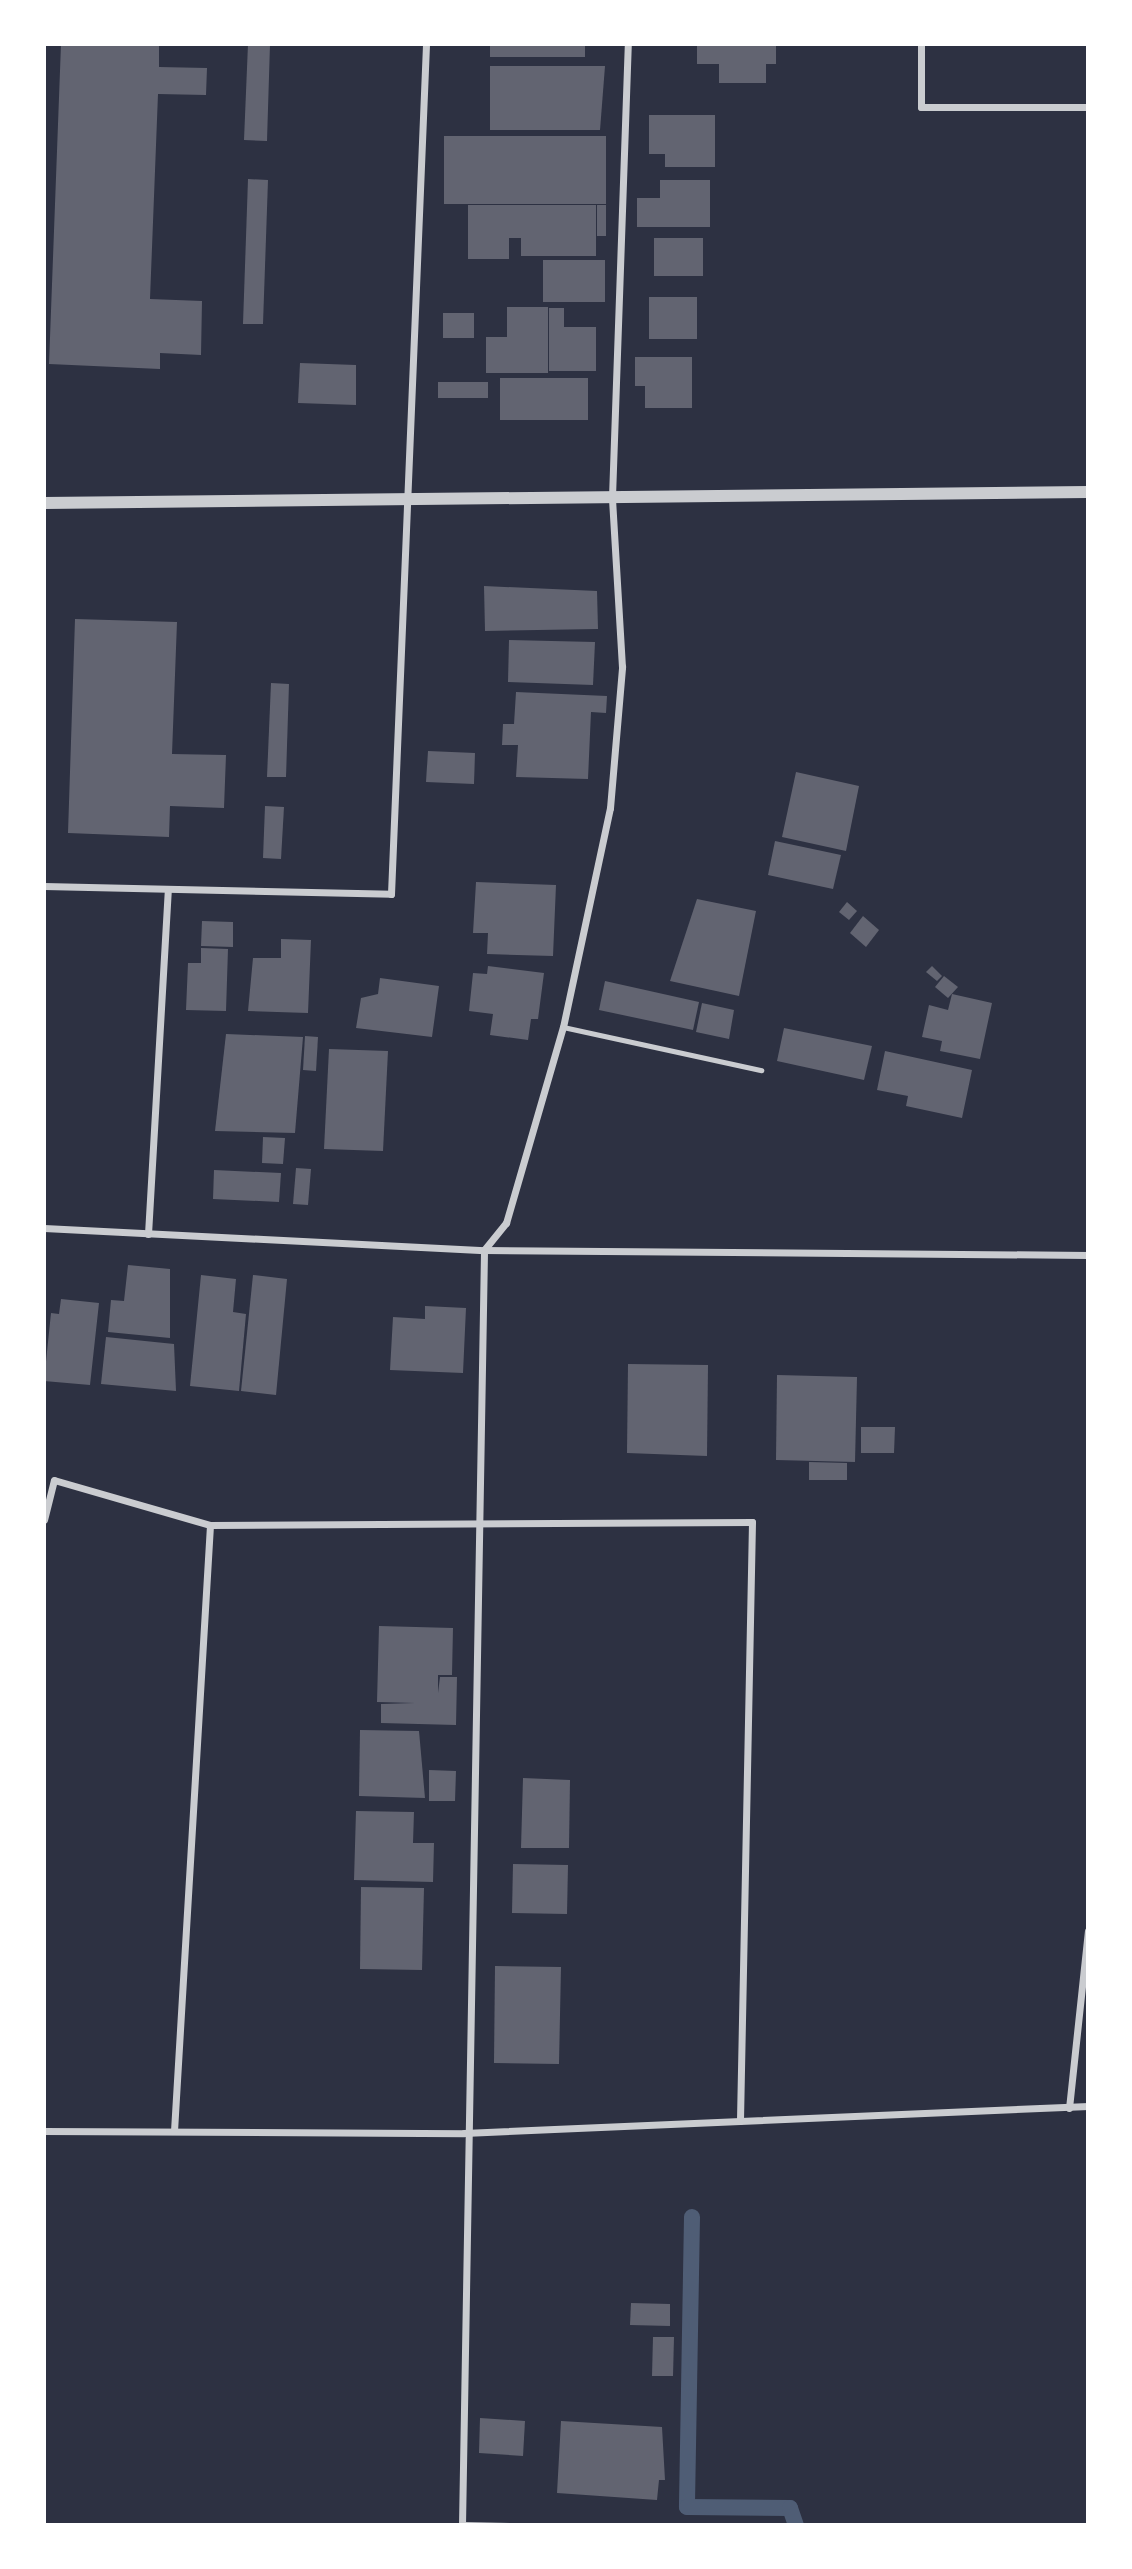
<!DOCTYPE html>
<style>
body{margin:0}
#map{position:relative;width:1132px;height:2569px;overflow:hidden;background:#2d3142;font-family:"Nunito Sans",sans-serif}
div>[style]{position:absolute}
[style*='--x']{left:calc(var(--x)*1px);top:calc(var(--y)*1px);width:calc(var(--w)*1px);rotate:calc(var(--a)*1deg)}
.stream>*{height:16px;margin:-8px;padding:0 8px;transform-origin:8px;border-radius:8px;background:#4f5d75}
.building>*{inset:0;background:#626471}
.service>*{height:5px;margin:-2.5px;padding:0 2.5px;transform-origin:2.5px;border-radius:2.5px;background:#caccd0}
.minor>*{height:7px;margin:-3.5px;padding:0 3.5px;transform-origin:3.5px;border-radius:3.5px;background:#caccd0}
.tertiary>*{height:12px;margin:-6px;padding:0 6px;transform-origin:6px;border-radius:6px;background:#caccd0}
span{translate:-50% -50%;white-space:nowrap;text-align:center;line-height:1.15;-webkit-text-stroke:5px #fff;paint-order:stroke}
.frame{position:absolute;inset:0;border:46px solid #fff;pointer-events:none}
</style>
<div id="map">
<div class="stream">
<div style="--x:692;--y:2217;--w:290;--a:91"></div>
<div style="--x:687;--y:2507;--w:103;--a:0.6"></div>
<div style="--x:790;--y:2508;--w:18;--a:71"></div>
</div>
<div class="building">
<div style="clip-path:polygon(61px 44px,159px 44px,159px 67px,207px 68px,206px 95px,158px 94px,150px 299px,202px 301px,201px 355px,160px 353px,160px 369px,49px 364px)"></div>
<div style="clip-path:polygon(248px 44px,270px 44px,267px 141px,244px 140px)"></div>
<div style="clip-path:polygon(490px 44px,585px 44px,585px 57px,490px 57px)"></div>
<div style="clip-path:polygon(697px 44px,776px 44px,776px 64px,766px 64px,766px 83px,719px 83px,719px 64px,697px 64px)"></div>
<div style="clip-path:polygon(490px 66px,605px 66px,600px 130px,490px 130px)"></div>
<div style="clip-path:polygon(649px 115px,715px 115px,715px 167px,665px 167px,665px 154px,649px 154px)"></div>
<div style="clip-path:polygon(444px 136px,606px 136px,606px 204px,444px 204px)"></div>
<div style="clip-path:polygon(248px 179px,268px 180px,263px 324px,243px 324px)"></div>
<div style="clip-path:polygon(660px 180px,710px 180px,710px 227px,637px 227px,637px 198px,660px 198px)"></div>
<div style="clip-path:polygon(468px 205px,596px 205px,596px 256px,521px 256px,521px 238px,509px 238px,509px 259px,468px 259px)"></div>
<div style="clip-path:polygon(597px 205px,606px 205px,606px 236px,597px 236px)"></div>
<div style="clip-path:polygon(654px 238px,703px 238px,703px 276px,654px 276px)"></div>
<div style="clip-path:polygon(543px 260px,605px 260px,605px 302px,543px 302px)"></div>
<div style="clip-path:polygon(649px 297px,697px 297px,697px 339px,649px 339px)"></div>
<div style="clip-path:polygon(507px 307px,548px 307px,548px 373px,486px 373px,486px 337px,507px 337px)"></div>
<div style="clip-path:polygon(549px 308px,564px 308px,564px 327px,596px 327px,596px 371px,549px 371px)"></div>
<div style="clip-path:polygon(443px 313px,474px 313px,474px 338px,443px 338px)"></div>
<div style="clip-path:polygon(635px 357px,692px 357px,692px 408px,645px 408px,645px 386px,635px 386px)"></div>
<div style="clip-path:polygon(300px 363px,356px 365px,356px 405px,298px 403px)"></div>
<div style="clip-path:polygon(500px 378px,588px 378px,588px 420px,500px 420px)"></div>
<div style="clip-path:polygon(438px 382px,488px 382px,488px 398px,438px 398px)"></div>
<div style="clip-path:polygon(484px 586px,597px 591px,598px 629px,485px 631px)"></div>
<div style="clip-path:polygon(75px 619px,177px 622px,172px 754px,226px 755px,224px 808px,170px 806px,169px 837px,68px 833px)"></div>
<div style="clip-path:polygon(509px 640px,595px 642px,593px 685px,508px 682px)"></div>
<div style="clip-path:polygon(271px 683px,289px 684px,286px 777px,267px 777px)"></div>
<div style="clip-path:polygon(516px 692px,607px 696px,606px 713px,591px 712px,588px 779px,516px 777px,518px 745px,502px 745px,503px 724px,514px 724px)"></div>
<div style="clip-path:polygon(428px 751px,475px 753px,474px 784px,426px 782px)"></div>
<div style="clip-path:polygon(796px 772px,859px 786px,846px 851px,782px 837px)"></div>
<div style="clip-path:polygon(265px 806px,284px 807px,281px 859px,263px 858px)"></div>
<div style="clip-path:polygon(775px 841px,841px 855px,833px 889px,768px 875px)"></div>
<div style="clip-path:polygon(476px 882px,556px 885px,553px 956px,487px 954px,488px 933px,473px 933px)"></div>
<div style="clip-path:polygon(697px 899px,756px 911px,739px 996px,670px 981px)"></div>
<div style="clip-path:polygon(847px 902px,857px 911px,849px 920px,839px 912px)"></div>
<div style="clip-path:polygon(863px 916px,879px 930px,866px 947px,850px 933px)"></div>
<div style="clip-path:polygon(202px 921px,233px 922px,233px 947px,201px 946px)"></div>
<div style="clip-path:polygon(281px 939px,311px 940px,308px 1013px,248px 1011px,253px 958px,281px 958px)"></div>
<div style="clip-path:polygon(201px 948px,228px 949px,226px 1011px,186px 1010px,188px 963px,201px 963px)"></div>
<div style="clip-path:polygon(488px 966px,544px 973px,538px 1019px,531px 1019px,528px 1040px,490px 1035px,493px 1014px,469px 1011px,473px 973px,487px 974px)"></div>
<div style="clip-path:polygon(932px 966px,942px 976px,937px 981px,926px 972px)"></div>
<div style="clip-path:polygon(944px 976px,958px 987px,948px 998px,935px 987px)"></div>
<div style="clip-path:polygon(380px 978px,439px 986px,432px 1037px,356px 1028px,361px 998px,378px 994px)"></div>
<div style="clip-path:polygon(605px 981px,699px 1002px,693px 1030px,599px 1010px)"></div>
<div style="clip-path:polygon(952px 994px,992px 1003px,980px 1059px,940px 1051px,942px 1041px,922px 1037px,929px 1005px,948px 1010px)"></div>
<div style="clip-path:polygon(702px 1003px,734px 1010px,729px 1039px,696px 1032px)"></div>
<div style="clip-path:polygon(784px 1028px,872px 1046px,864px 1080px,777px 1061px)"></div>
<div style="clip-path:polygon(226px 1034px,303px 1037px,295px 1133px,215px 1131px)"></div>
<div style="clip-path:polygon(305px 1036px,318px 1037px,316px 1071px,303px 1070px)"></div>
<div style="clip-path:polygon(329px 1049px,388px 1051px,383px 1151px,324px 1149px)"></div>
<div style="clip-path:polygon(885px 1051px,972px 1070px,962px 1118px,906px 1106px,908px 1096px,877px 1090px)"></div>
<div style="clip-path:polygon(263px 1137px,285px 1138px,283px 1164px,262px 1163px)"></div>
<div style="clip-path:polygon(296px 1168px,311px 1169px,308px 1205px,293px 1204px)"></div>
<div style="clip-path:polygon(214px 1170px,281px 1173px,279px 1202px,213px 1199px)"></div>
<div style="clip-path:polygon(128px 1265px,170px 1269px,170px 1338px,108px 1332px,111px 1300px,124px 1301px)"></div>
<div style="clip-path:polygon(201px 1275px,236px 1279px,233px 1312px,246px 1314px,239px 1391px,190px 1386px)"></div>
<div style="clip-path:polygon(253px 1275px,287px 1279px,276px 1395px,241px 1391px)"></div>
<div style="clip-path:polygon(61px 1299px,99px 1303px,90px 1385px,44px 1381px,51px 1313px,59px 1314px)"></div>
<div style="clip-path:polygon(425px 1306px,466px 1308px,463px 1373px,390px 1370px,393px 1317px,425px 1319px)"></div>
<div style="clip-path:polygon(106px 1337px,174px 1344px,176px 1391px,101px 1384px)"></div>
<div style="clip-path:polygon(628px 1364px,708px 1365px,707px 1456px,627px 1453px)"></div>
<div style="clip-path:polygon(777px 1375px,857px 1377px,855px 1462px,776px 1460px)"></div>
<div style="clip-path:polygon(861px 1427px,895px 1427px,894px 1453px,861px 1453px)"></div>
<div style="clip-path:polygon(809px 1462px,847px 1463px,847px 1480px,809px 1480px)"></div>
<div style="clip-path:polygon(379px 1626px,453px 1628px,452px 1675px,438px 1675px,438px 1693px,440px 1677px,457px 1677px,456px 1725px,381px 1723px,381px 1704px,415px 1703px,377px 1702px)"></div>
<div style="clip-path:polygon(360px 1730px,419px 1731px,425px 1798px,359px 1796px)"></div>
<div style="clip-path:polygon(429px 1770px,456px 1771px,455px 1801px,429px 1801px)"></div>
<div style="clip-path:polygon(523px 1778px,570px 1780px,569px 1848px,521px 1848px)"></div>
<div style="clip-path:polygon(356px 1811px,414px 1812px,413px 1843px,434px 1843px,433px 1882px,354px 1880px)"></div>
<div style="clip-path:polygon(513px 1864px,568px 1865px,567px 1914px,512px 1913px)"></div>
<div style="clip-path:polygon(361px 1887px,424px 1888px,422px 1970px,360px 1969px)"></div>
<div style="clip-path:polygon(495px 1966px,561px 1967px,559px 2064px,494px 2063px)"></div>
<div style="clip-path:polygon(631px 2303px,670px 2304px,670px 2326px,630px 2325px)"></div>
<div style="clip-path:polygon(653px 2337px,674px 2337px,673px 2376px,652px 2376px)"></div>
<div style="clip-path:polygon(480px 2418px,525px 2421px,523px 2456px,479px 2453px)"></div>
<div style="clip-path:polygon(561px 2421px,662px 2427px,665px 2480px,659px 2480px,657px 2500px,557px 2493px)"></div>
</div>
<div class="service">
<div style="--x:563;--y:1027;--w:203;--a:12.3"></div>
<div style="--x:463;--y:2524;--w:48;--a:1.2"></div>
</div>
<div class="minor">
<div style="--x:921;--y:44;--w:63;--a:90"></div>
<div style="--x:921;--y:107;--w:167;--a:0"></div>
<div style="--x:44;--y:886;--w:347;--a:1.3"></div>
<div style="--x:391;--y:894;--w:851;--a:-87.64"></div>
<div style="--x:44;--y:1228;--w:441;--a:2.9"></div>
<div style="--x:484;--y:1250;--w:604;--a:0.47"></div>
<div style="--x:148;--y:1234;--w:344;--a:-86.7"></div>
<div style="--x:44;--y:1520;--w:41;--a:-76"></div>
<div style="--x:54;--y:1480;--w:162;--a:16.1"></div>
<div style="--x:210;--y:1525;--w:542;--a:-0.32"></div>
<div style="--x:752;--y:1522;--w:599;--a:91.15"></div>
<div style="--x:1069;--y:2108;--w:178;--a:-83.9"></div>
<div style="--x:44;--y:2131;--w:420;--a:0.3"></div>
<div style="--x:464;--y:2133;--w:625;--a:-2.48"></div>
<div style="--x:174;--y:2131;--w:607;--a:-86.6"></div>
<div style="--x:462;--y:2525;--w:1275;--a:-89.01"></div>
<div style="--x:484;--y:1250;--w:35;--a:-51"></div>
<div style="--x:506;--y:1223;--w:204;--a:-73.8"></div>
<div style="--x:563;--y:1027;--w:224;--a:-77.9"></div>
<div style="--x:610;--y:808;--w:142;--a:-85.1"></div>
<div style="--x:622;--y:667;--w:170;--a:-93.4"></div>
<div style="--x:612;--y:497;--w:453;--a:-88"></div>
</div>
<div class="tertiary">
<div style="--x:44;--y:503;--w:1044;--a:-0.6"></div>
</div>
<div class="frame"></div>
</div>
